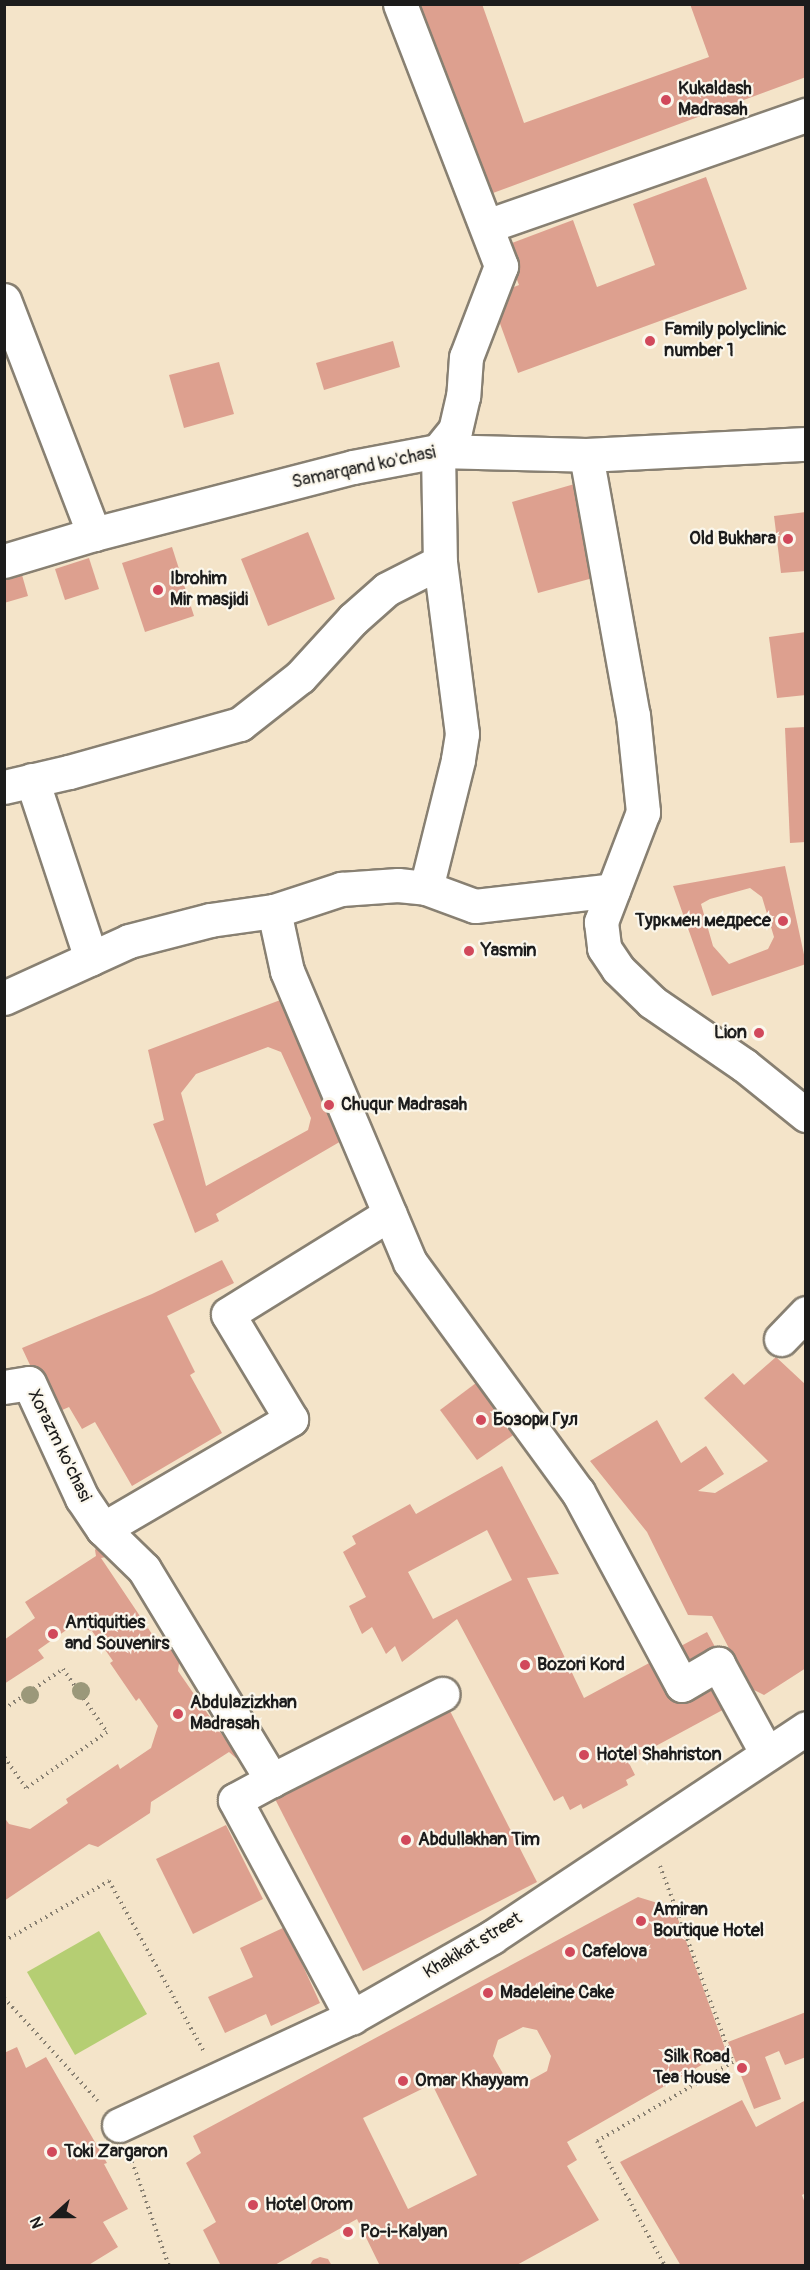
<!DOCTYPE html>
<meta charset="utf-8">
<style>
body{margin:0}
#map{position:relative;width:810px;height:2270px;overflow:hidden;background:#f4e4c9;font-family:Pangolin,sans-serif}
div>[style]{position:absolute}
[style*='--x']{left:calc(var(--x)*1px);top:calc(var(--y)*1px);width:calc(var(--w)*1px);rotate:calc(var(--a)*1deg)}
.green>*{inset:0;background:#b5ce73}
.building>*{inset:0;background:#dda08f}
.path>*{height:4px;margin-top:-2px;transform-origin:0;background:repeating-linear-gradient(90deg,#888072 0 1.5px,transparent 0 6px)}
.roads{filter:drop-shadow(2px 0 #888072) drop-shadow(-2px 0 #888072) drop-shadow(0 2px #888072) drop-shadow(0 -2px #888072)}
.minor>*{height:33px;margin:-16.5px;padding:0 16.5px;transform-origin:16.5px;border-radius:16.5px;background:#fff}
.trees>*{width:18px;height:18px;margin:-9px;border-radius:50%;background:#9b987a}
.dots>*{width:16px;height:16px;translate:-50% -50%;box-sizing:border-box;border:3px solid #fbf7ec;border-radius:50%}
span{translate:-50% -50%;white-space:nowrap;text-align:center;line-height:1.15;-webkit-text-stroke:4.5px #fbf7ec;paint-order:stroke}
.poi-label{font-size:18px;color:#1c1c1c;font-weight:700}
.left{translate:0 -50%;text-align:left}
.right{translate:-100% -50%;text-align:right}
.street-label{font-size:18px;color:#1c1c1c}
.frame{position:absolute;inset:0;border:6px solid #1c1c1c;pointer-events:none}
.north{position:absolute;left:24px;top:2186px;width:60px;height:60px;-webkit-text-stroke:4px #fbf7ec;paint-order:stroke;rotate:249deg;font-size:16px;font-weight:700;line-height:24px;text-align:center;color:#1c1c1c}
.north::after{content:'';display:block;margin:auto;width:21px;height:27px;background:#1c1c1c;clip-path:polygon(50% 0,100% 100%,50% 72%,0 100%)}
</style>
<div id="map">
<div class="green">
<div style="clip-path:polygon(99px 1931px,147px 2014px,75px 2055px,27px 1972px)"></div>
</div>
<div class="building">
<div style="clip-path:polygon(409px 4px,482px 4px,524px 123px,709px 57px,690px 4px,806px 4px,806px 77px,474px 200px)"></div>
<div style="clip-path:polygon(706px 177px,747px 289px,518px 373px,490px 296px,519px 285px,504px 246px,573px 220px,597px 287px,655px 265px,633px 204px)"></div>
<div style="clip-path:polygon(393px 341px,400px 367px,324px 390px,316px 363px)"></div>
<div style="clip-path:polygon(219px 362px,234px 414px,184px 428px,169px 375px)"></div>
<div style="clip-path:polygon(578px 483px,604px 575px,538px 593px,512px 502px)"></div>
<div style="clip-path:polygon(806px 512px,806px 571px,781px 573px,774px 516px)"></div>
<div style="clip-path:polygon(308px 532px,335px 599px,268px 626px,241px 559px)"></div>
<div style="clip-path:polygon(172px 547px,194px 616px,145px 632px,122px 563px)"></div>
<div style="clip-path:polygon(89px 558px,99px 589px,65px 600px,55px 569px)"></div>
<div style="clip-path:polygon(22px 575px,28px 596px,4px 603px,4px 580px)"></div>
<div style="clip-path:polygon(806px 632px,806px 695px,777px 698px,769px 637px)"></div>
<div style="clip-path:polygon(806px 727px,806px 842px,790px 843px,785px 728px)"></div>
<div style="clip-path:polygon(evenodd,785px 866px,806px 964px,712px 996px,673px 886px,785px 866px,750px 888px,762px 897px,774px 937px,768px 949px,729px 964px,713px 946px,701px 904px,710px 899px,750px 888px)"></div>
<div style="clip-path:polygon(evenodd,304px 991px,355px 1133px,216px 1214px,219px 1221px,195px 1233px,153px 1124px,164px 1120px,148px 1050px,304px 991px,268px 1047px,281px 1052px,311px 1118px,308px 1130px,206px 1186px,181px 1093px,196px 1074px,268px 1047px)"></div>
<div style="clip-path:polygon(222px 1260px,234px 1283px,167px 1316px,195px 1372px,190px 1375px,222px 1433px,132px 1486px,95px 1422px,82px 1429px,69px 1407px,53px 1414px,22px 1348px,152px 1294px)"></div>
<div style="clip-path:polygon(776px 1357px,806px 1385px,806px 1668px,764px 1695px,750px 1688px,712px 1616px,688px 1615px,647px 1532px,590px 1461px,657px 1420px,681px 1463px,706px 1446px,724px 1474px,698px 1491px,715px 1493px,768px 1461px,704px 1398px,733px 1373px,744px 1385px)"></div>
<div style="clip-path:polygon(484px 1377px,522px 1429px,477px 1460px,440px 1410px)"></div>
<div style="clip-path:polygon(evenodd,502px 1466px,559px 1574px,527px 1578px,584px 1698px,707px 1632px,743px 1699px,628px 1761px,635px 1775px,626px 1780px,628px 1785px,583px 1809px,581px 1804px,570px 1810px,563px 1796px,554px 1801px,457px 1619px,402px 1662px,395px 1646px,386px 1654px,372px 1627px,362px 1634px,349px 1606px,366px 1597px,343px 1552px,356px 1544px,352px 1536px,410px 1504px,416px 1514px,502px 1466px,487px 1530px,512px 1580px,433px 1619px,408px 1572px,487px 1530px)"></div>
<div style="clip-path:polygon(98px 1546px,109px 1553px,106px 1557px,101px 1558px,154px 1637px,168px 1638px,180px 1656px,178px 1671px,230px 1746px,235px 1744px,241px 1755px,236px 1758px,229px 1752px,151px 1802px,150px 1813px,98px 1847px,89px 1844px,4px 1901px,4px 1817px,9px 1824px,30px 1829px,68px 1803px,66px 1799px,118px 1764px,120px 1769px,151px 1748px,158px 1726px,139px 1698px,136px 1701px,110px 1663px,113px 1661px,92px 1631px,72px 1626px,38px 1650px,44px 1658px,4px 1684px,4px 1640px,35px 1618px,25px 1602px,96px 1556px,95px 1550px)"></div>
<div style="clip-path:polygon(449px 1709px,537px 1882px,363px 1971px,274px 1797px)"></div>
<div style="clip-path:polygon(226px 1825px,263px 1899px,193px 1934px,156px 1859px)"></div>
<div style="clip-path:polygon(evenodd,638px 1897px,674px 1908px,726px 2051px,567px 2142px,577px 2160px,567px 2166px,599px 2220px,515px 2266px,380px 2266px,357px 2219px,273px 2266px,221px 2266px,203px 2230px,216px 2222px,186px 2163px,201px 2153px,193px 2136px,638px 1897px,523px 2027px,537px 2030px,551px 2056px,547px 2071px,520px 2086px,506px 2079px,493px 2056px,498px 2040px,523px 2027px,638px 1897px,432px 2084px,477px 2175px,408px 2209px,363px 2118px,432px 2084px)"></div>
<div style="clip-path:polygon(285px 1927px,320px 2003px,271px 2026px,266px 2014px,225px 2033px,208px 1997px,253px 1977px,240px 1948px)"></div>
<div style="clip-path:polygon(806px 2012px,806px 2057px,785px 2065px,779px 2051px,765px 2057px,781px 2099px,754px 2109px,728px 2042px)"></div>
<div style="clip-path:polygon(17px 2047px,26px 2068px,46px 2057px,107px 2163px,104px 2164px,128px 2209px,103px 2222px,118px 2247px,87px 2266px,4px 2266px,4px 2053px)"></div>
<div style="clip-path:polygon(742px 2100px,756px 2127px,806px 2100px,806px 2193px,802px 2195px,806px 2206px,806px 2266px,681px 2266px,620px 2162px)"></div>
<div style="clip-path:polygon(320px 2257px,328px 2259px,332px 2266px,309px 2266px,313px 2260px)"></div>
</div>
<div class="path">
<div style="--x:4;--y:1709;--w:71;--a:-34.1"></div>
<div style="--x:63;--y:1669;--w:77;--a:55.1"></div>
<div style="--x:107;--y:1732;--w:98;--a:145.3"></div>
<div style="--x:26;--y:1788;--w:38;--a:-125"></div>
<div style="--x:660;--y:1866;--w:209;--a:69.6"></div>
<div style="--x:733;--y:2062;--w:157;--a:149.8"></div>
<div style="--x:597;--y:2141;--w:142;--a:61.5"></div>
<div style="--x:4;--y:1941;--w:121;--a:-29.7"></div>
<div style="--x:109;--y:1881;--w:196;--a:60.9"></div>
<div style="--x:4;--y:1998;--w:139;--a:47.6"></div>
<div style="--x:130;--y:2156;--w:117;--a:70.5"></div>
</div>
<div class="roads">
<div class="minor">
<div style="--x:400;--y:4;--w:281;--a:68.9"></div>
<div style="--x:501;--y:266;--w:97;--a:111"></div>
<div style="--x:466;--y:357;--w:39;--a:94"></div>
<div style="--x:463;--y:396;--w:35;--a:103"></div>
<div style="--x:455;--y:430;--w:27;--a:129"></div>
<div style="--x:438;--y:451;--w:111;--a:89"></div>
<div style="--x:440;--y:562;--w:173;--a:82.7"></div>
<div style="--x:462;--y:734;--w:26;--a:99"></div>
<div style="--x:458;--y:760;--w:132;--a:104"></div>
<div style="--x:487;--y:226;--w:338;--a:-19.2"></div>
<div style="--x:4;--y:300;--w:251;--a:69"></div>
<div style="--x:586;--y:455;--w:264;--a:79.8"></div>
<div style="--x:633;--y:715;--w:98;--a:84.1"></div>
<div style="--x:643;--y:812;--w:118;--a:110.9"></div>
<div style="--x:601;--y:922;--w:26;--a:83"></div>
<div style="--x:604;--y:948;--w:25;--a:56"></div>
<div style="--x:618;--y:969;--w:47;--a:44.1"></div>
<div style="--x:652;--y:1002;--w:112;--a:34.4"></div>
<div style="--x:744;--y:1065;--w:80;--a:38.9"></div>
<div style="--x:4;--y:561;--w:94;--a:-16.7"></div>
<div style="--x:94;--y:534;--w:268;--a:-14.5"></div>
<div style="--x:353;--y:467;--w:86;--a:-10.7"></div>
<div style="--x:438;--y:451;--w:148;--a:1.5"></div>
<div style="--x:586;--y:455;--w:220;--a:-2.9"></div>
<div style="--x:32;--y:780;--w:188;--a:71.7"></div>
<div style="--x:4;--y:787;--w:67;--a:-13"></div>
<div style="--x:69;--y:772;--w:178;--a:-15.7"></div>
<div style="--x:240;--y:724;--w:76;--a:-38.1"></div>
<div style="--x:300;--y:677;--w:79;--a:-47.6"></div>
<div style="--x:353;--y:619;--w:45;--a:-41.4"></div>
<div style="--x:387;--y:589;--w:59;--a:-27"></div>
<div style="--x:274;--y:911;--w:61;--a:77.8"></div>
<div style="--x:287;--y:971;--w:316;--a:67.1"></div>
<div style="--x:410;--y:1262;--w:285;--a:53.9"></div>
<div style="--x:578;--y:1492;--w:219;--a:61.7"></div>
<div style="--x:682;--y:1685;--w:42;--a:-30.3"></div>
<div style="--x:718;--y:1664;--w:102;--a:61.4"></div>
<div style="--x:4;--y:998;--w:137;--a:-24.5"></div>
<div style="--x:129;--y:941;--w:84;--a:-14.5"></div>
<div style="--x:210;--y:920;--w:65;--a:-8"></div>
<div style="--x:274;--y:911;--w:71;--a:-18.2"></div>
<div style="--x:341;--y:889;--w:57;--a:-4"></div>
<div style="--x:398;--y:885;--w:28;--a:6"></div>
<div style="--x:426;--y:888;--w:52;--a:20.2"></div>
<div style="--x:475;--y:906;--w:139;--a:-6.6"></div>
<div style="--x:781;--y:1339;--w:36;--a:-46"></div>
<div style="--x:4;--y:1387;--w:25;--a:-9"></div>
<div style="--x:29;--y:1383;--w:127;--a:65.3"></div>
<div style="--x:82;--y:1498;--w:37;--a:56"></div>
<div style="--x:103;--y:1529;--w:57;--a:44.3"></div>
<div style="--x:144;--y:1569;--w:247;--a:58.8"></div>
<div style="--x:272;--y:1780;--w:42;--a:151.6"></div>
<div style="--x:235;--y:1800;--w:247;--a:61.7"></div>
<div style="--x:103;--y:1529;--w:218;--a:-30.3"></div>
<div style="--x:291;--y:1419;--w:122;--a:-121"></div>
<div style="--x:228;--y:1314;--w:190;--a:-31.8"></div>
<div style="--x:272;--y:1780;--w:191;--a:-26.8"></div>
<div style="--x:119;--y:2125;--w:257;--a:-24.9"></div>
<div style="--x:352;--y:2017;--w:161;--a:-29.7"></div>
<div style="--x:492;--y:1937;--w:377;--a:-33.6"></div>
</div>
</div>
<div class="trees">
<div style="left:81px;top:1691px"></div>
<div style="left:30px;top:1695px"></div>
</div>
<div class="dots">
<div style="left:666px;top:100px;background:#d1495b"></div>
<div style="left:650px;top:341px;background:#d1495b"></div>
<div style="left:788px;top:539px;background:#d1495b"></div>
<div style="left:158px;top:590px;background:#d1495b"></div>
<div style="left:783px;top:921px;background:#d1495b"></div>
<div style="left:469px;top:951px;background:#d1495b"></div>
<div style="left:759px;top:1033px;background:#d1495b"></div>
<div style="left:329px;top:1105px;background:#d1495b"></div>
<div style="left:481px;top:1420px;background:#d1495b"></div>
<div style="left:53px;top:1634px;background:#d1495b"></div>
<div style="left:525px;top:1665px;background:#d1495b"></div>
<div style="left:178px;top:1714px;background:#d1495b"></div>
<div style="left:584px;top:1755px;background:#d1495b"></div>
<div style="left:406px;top:1840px;background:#d1495b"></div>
<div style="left:641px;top:1921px;background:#d1495b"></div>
<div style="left:570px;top:1952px;background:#d1495b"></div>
<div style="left:488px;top:1993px;background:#d1495b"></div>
<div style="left:742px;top:2068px;background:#d1495b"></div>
<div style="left:403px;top:2081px;background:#d1495b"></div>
<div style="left:52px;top:2152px;background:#d1495b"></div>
<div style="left:253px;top:2205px;background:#d1495b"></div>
<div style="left:348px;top:2232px;background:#d1495b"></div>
</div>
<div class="poi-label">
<span class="left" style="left:678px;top:100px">Kukaldash<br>Madrasah</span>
<span class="left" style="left:664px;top:341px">Family polyclinic<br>number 1</span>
<span class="right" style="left:776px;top:539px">Old Bukhara</span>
<span class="left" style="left:170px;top:590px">Ibrohim<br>Mir masjidi</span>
<span class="right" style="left:771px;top:921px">Туркмен медресе</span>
<span class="left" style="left:481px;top:951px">Yasmin</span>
<span class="right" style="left:747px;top:1033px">Lion</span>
<span class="left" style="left:341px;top:1105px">Chuqur Madrasah</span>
<span class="left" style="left:493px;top:1420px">Бозори Гул</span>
<span class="left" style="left:65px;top:1634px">Antiquities<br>and Souvenirs</span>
<span class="left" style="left:537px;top:1665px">Bozori Kord</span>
<span class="left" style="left:190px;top:1714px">Abdulazizkhan<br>Madrasah</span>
<span class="left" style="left:596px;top:1755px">Hotel Shahriston</span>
<span class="left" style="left:418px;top:1840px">Abdullakhan Tim</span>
<span class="left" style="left:653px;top:1921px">Amiran<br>Boutique Hotel</span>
<span class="left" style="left:582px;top:1952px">Cafelova</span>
<span class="left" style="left:500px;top:1993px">Madeleine Cake</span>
<span class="right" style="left:730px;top:2068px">Silk Road<br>Tea House</span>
<span class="left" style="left:415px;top:2081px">Omar Khayyam</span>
<span class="left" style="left:64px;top:2152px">Toki Zargaron</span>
<span class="left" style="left:265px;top:2205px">Hotel Orom</span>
<span class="left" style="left:360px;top:2232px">Po-i-Kalyan</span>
</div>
<div class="street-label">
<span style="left:364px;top:468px;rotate:-12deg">Samarqand ko'chasi</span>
<span style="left:59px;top:1446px;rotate:64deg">Xorazm ko'chasi</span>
<span style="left:473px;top:1946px;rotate:-31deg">Khakikat street</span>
</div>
<div class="frame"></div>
<div class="north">N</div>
</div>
